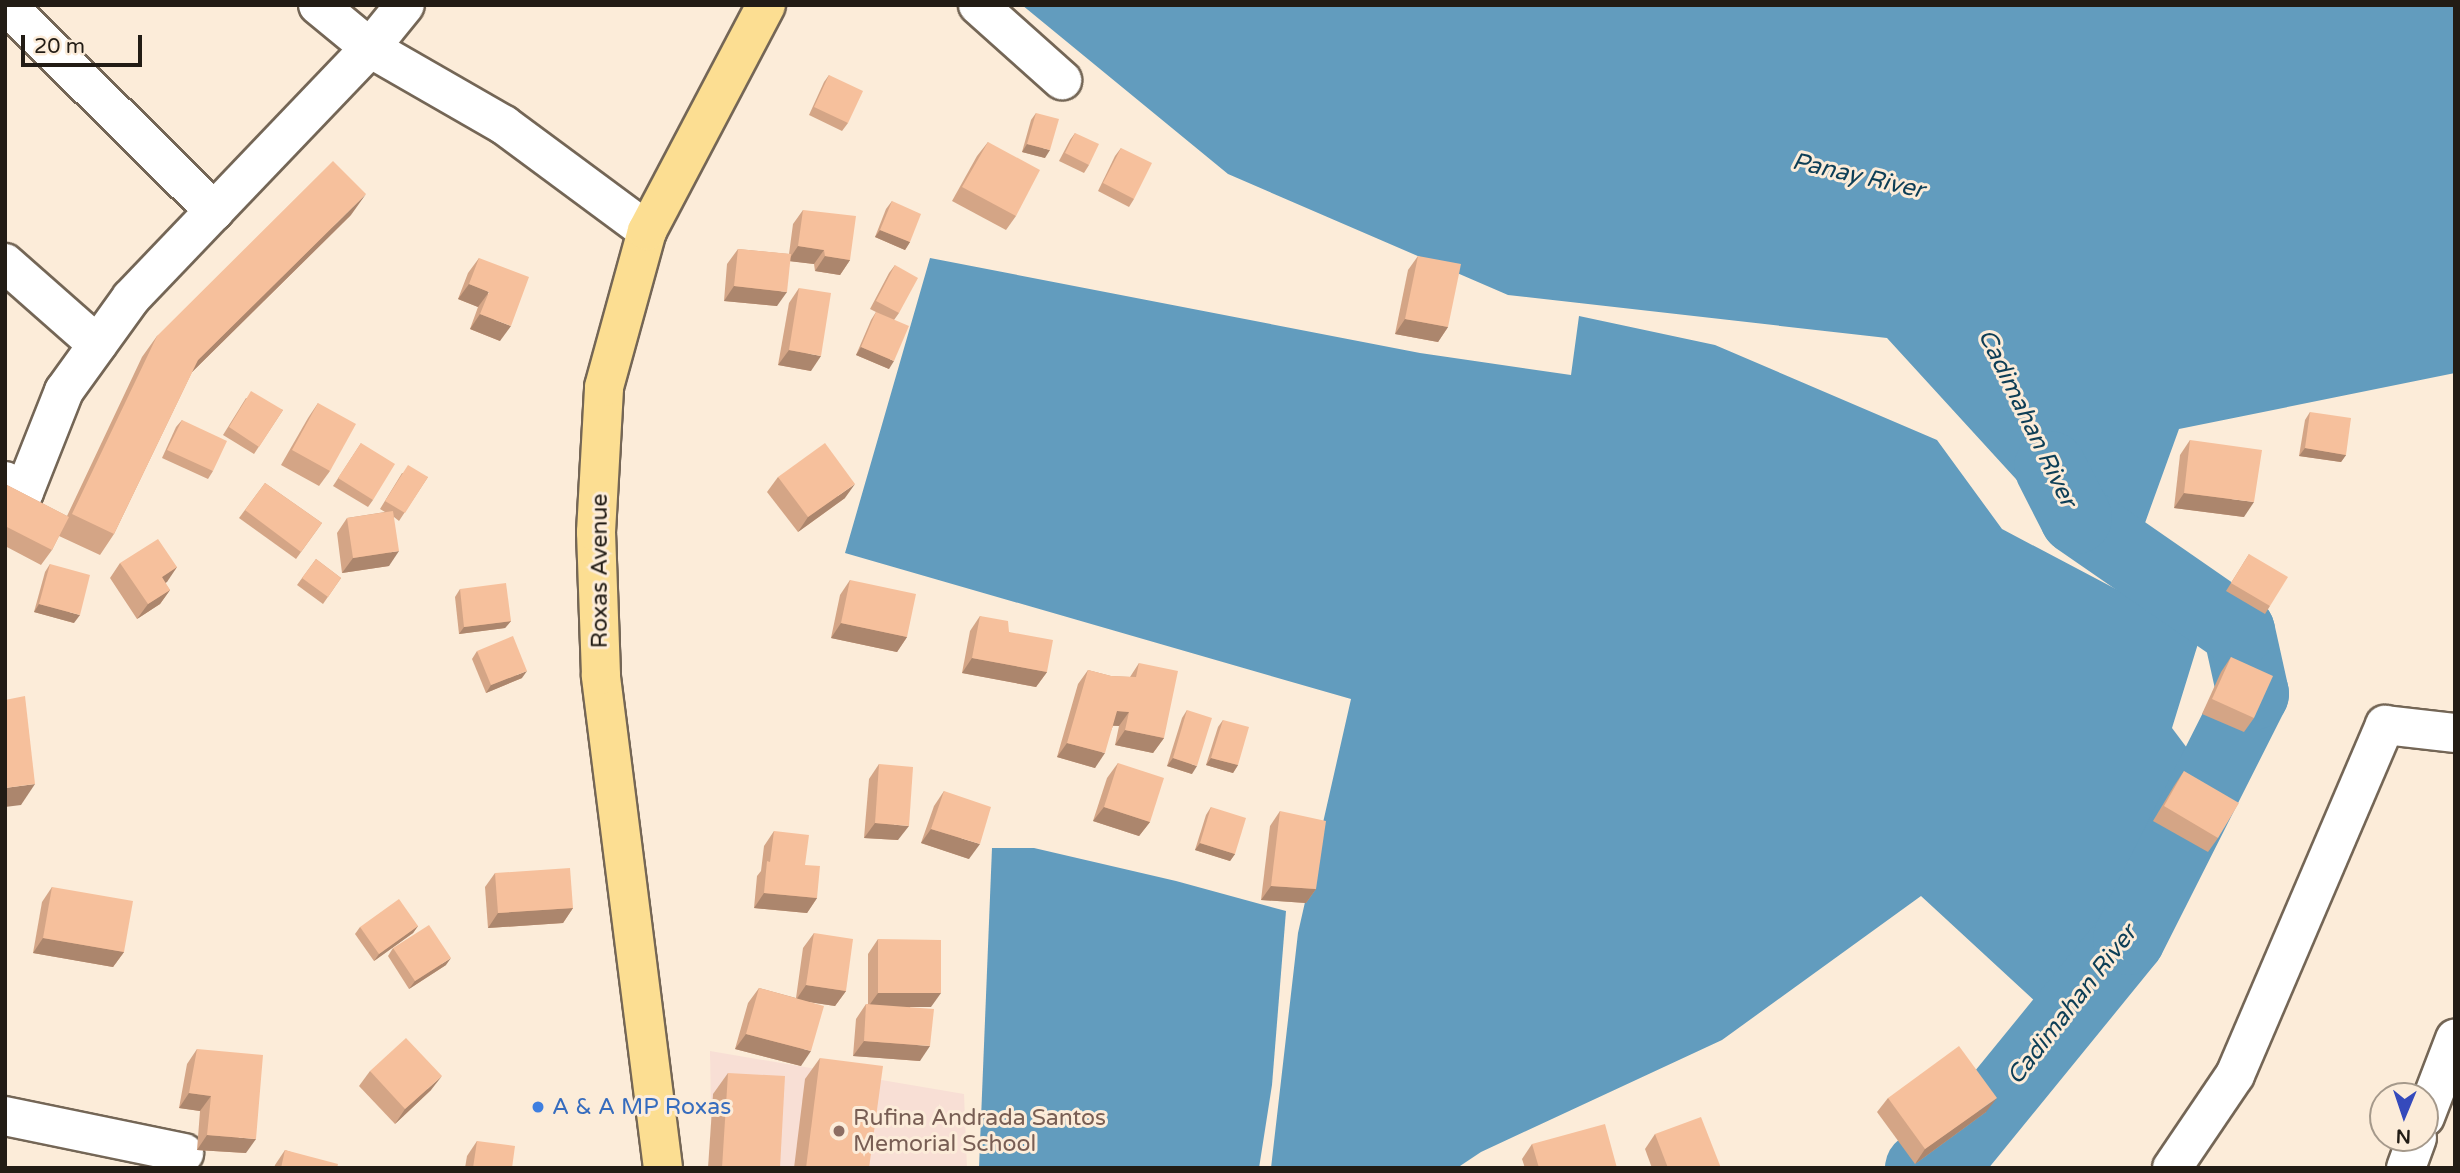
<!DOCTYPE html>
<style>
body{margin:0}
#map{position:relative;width:2460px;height:1173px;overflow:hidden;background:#fcecd9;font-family:"Varela Round",sans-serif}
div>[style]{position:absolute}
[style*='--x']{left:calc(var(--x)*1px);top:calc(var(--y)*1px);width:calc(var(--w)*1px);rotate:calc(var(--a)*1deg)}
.education>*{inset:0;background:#f8dfd5}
.water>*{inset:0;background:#629cbe}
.river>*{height:72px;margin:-36px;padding:0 36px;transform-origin:36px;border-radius:36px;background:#629cbe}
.roads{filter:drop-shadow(2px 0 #746656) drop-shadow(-2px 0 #746656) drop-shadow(0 2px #746656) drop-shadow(0 -2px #746656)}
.minor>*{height:38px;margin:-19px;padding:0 19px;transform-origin:19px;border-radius:19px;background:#fff}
.primary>*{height:38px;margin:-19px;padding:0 19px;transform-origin:19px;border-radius:19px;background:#fcde92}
.wall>*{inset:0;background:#d4a586}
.shaded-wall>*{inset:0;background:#ac866d}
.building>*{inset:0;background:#f6c09c}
.dots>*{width:19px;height:19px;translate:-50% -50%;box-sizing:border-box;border:4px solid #fcecd9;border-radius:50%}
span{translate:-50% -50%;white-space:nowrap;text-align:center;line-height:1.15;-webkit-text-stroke:6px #fcecd9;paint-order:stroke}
.street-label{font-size:23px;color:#221c15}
.shop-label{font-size:23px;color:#366cbe}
.left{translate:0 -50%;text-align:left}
.education-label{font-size:23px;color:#785e54}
.water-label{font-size:24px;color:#0d3e56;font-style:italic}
.frame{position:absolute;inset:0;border:7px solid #221c15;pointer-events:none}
.north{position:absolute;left:2369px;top:1082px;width:70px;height:70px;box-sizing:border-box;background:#fcecd9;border:2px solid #a5998b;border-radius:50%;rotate:182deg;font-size:19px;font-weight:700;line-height:28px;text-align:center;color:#221c15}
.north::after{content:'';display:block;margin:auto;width:24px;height:32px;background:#354abc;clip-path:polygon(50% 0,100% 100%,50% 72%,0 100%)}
.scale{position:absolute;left:21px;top:35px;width:121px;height:32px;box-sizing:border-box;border:4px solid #221c15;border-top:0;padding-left:9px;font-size:21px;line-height:24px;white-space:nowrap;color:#221c15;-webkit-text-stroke:5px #fcecd9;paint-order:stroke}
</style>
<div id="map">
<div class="education">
<div style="clip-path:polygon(710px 1051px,964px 1094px,967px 1168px,712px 1168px)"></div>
</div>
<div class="water">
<div style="clip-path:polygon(1022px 5px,2455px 5px,2455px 373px,2179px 429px,2141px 534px,2078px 547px,1887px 338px,1508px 295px,1228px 174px)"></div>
<div style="clip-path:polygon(930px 258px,1420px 353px,1571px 375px,1579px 316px,1715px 345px,1937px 440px,2002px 529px,2201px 634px,2172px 728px,2199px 764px,2201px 801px,2182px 844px,2120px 952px,2064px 1028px,1921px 896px,1722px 1040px,1481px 1152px,1457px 1168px,1271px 1168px,1298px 933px,1351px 699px,845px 553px)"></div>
<div style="clip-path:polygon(992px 848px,1034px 848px,1176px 881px,1286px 911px,1272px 1085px,1259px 1168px,979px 1168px)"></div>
</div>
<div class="river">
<div style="--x:1921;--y:1168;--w:28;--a:-15"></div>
<div style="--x:1948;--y:1161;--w:286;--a:-50.8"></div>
<div style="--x:2129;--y:939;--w:275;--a:-63.2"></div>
<div style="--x:2253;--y:694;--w:65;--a:-102.5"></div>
<div style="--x:2239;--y:631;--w:198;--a:-145.3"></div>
<div style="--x:2076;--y:518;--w:57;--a:-117"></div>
</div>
<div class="roads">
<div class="minor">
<div style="--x:6;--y:5;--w:293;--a:44.7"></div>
<div style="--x:318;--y:5;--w:67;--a:39.6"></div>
<div style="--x:370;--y:48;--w:155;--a:29.9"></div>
<div style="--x:504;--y:125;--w:178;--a:36.5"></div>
<div style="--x:978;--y:5;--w:113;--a:41.8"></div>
<div style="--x:5;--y:263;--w:123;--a:41.4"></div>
<div style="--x:5;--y:481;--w:22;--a:30"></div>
<div style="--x:24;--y:492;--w:109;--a:-68.4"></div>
<div style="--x:64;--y:391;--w:115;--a:-54.2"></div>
<div style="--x:131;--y:298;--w:346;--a:-46.3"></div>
<div style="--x:370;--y:48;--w:55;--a:-50.9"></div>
<div style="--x:5;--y:1116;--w:183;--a:11.7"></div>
<div style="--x:2425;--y:1117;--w:84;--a:-69"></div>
<div style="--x:2172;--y:1168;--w:112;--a:-55.9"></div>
<div style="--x:2235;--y:1075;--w:381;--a:-66.8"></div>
<div style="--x:2385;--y:725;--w:70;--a:6.5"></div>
<div style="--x:2406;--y:1168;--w:32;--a:-70"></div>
</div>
<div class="primary">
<div style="--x:663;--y:1168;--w:497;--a:-97.2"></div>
<div style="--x:601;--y:675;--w:143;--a:-92"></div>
<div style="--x:596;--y:532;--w:145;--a:-86.8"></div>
<div style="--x:604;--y:387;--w:162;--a:-74.6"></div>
<div style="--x:647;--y:231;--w:255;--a:-62.2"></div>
</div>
</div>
<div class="wall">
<div style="clip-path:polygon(829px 75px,848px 123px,842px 131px,809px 115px,824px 82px)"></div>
<div style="clip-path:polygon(1036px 113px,1045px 158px,1022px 152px,1031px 120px)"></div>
<div style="clip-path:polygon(1075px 133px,1089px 165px,1084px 173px,1059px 161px,1070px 140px)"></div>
<div style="clip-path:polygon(988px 142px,1016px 216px,1006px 230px,952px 201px,977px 156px)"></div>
<div style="clip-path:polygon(1121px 148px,1134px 199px,1129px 207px,1098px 191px,1115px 156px)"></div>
<div style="clip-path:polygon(892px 201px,910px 242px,905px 250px,875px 237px,886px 209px)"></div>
<div style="clip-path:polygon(803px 210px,850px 260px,840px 275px,815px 271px,814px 264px,790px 261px,777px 306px,724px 301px,727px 264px,738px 249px,789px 254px,793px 224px)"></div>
<div style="clip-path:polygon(351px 215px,192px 372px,114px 534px,100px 555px,59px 536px,52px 550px,41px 565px,5px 546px,5px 484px,67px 516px,142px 357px,157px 336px)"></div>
<div style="clip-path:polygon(1418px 256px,1448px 327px,1438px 342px,1395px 334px,1408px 270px)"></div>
<div style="clip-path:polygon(479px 258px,500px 341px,470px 329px,478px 307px,458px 299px,468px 273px)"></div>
<div style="clip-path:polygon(895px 265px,899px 313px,894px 320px,889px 369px,856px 355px,871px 320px,876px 312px,878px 313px,870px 309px,889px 273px)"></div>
<div style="clip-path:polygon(799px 288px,811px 371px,778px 365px,789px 303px)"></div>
<div style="clip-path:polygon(246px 398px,283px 410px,254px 454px,223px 435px)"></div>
<div style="clip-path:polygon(318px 403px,330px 471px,319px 486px,281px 465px,308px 418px)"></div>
<div style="clip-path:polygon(2310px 412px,2346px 455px,2341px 462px,2299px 456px,2305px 420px)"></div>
<div style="clip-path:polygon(182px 420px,213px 471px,208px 479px,162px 458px,176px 427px)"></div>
<div style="clip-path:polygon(2190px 440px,2244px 517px,2174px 508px,2180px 455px)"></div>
<div style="clip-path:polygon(361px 443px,373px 500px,368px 507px,333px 486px)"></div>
<div style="clip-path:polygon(402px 473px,428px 477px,399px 521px,394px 517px,389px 566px,342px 573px,337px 533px,347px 518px,385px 512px,380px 509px)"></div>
<div style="clip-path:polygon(778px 477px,845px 498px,798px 532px,767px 492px)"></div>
<div style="clip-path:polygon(265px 483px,322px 523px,296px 559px,239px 518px)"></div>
<div style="clip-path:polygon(2249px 554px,2270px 606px,2265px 614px,2226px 591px)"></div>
<div style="clip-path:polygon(316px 559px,341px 578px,323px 604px,297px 585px)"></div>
<div style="clip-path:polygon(120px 563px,177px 567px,165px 583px,170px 590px,160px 604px,137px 619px,110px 578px)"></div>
<div style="clip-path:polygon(50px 564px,74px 623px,34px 612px,45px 572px)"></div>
<div style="clip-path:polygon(850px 580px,907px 637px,897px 652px,831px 638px,840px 595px)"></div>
<div style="clip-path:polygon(460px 589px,511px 621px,505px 628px,459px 634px,455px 597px)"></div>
<div style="clip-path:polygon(980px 616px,1009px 632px,1047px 672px,1036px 687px,962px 673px,970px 631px)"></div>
<div style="clip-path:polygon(477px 651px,522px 678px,486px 693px,472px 659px)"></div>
<div style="clip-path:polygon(2231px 657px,2254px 718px,2244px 732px,2202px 714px,2221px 672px)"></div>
<div style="clip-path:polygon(1139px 663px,1164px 738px,1153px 753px,1115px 745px,1119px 726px,1113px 726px,1095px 768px,1057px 757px,1078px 684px,1088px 670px,1111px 676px,1130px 677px)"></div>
<div style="clip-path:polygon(1187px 710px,1192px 774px,1167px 766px,1182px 718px)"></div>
<div style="clip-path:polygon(1223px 720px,1238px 765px,1233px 773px,1206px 765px,1218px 727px)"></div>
<div style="clip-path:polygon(1118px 763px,1150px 822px,1139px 836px,1093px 821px,1107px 778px)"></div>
<div style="clip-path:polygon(879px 764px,898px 840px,864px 838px,869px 779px)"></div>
<div style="clip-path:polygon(2184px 771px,2218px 838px,2208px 852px,2153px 821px,2174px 786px)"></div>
<div style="clip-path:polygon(944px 791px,969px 859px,921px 843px,934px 806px)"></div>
<div style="clip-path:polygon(1211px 807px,1235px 854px,1230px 861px,1195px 850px,1206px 815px)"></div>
<div style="clip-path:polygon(1280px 811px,1316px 889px,1306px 903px,1261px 900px,1270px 826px)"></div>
<div style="clip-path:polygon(774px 831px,805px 865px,817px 898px,807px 913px,754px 908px,757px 876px,761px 871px,764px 846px)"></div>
<div style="clip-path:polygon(495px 873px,573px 908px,563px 923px,488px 928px,485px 887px)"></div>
<div style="clip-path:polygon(52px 887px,124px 952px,113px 967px,33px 953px,42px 902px)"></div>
<div style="clip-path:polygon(418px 926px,413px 933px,374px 961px,355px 934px,360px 927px)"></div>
<div style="clip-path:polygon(814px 933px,846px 991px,835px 1006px,809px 1002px,801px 1066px,735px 1049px,748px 1003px,759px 988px,796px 998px,803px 948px)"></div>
<div style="clip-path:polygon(878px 939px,931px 1007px,910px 1007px,920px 1061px,853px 1056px,856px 1019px,866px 1004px,868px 1004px,868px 954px)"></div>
<div style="clip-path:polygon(393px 948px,446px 965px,409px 989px,388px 956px)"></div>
<div style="clip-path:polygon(197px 1049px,246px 1153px,197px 1150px,200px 1111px,179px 1108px,187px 1064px)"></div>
<div style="clip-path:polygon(820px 1058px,869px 1168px,794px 1168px,805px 1079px)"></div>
<div style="clip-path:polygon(370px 1071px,431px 1090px,395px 1124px,359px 1086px)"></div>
<div style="clip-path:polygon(728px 1073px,780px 1168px,708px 1168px,713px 1094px)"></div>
<div style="clip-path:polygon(1888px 1098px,1986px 1112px,1915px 1164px,1877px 1112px)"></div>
<div style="clip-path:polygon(1655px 1134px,1721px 1168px,1652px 1168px,1645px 1149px)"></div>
<div style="clip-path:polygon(477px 1141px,512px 1168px,465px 1168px,467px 1156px)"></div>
<div style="clip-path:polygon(1532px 1144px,1617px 1168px,1525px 1168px,1522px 1159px)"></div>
<div style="clip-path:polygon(285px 1150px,337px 1168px,274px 1168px,275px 1165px)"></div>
</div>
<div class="shaded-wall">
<div style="clip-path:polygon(1027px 144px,1050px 150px,1045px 158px,1022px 152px)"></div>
<div style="clip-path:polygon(366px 194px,351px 215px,183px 381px,198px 360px)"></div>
<div style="clip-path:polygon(880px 230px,910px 242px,905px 250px,875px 237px)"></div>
<div style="clip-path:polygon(798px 246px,824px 250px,814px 264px,788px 261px)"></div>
<div style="clip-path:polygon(825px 256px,850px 260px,840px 275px,815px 271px)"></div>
<div style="clip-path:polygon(469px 284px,489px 292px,478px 307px,458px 299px)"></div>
<div style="clip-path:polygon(734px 286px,787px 292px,777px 306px,724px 301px)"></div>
<div style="clip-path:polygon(480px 314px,511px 326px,500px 341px,470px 329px)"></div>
<div style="clip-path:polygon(1405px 319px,1448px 327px,1438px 342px,1395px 334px)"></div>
<div style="clip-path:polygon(861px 347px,894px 361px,889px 369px,856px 355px)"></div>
<div style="clip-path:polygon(789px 350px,821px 356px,811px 371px,778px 365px)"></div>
<div style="clip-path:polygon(2305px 448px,2346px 455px,2341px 462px,2299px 456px)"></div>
<div style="clip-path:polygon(855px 484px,845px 498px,798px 532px,808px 517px)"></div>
<div style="clip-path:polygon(2184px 493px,2254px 502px,2244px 517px,2174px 508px)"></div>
<div style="clip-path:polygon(399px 551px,389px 566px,342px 573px,353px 558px)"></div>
<div style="clip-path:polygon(177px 567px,167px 582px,151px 592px,162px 577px)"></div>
<div style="clip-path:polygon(170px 590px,160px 604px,137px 619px,148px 604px)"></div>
<div style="clip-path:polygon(39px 604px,80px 615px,74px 623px,34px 612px)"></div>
<div style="clip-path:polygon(511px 621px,505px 628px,459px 634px,464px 627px)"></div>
<div style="clip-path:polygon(841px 623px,907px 637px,897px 652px,831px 638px)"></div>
<div style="clip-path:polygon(972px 658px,1047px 672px,1036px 687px,962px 673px)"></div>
<div style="clip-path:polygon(527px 671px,522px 678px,486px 693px,491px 685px)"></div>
<div style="clip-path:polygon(1117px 711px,1129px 712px,1119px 726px,1107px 725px)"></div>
<div style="clip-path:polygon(1125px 730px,1164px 738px,1153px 753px,1115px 745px)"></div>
<div style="clip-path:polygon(1067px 743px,1105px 753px,1095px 768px,1057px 757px)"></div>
<div style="clip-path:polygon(1173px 758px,1197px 766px,1192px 774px,1167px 766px)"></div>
<div style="clip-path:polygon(1211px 758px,1238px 765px,1233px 773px,1206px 765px)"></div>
<div style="clip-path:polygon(35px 784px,21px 805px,5px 807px,5px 788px)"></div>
<div style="clip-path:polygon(1104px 807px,1150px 822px,1139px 836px,1093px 821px)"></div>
<div style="clip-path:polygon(875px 823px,909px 826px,898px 840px,864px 838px)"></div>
<div style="clip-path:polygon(931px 829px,980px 844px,969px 859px,921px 843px)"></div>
<div style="clip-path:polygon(1200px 843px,1235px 854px,1230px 861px,1195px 850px)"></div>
<div style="clip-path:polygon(1271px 886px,1316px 889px,1306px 903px,1261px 900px)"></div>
<div style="clip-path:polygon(764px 893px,817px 898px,807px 913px,754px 908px)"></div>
<div style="clip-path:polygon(573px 908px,563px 923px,488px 928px,498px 913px)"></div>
<div style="clip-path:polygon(418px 926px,413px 933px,374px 961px,379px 954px)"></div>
<div style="clip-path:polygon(43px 938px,124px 952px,113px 967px,33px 953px)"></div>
<div style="clip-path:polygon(451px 958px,446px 965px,409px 989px,415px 981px)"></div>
<div style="clip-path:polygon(806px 985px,846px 991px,835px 1006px,796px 1000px)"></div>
<div style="clip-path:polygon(878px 993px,941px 993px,931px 1007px,868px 1007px)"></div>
<div style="clip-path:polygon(746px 1034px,811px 1051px,801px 1066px,735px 1049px)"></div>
<div style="clip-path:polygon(864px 1041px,930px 1046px,920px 1061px,853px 1056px)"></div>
<div style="clip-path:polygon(442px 1076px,431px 1090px,395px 1124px,405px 1109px)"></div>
<div style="clip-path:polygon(189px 1093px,211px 1096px,200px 1111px,179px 1108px)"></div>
<div style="clip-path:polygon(1997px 1098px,1986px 1112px,1915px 1164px,1925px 1149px)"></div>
<div style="clip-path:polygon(207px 1135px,256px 1139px,246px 1153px,197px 1150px)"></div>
</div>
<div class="building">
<div style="clip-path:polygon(829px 75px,863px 91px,848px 123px,814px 107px)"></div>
<div style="clip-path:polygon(1036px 113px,1059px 119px,1050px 150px,1027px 144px)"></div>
<div style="clip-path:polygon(1075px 133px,1099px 144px,1089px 165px,1065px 153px)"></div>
<div style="clip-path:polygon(988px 142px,1040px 170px,1016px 216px,962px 187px)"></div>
<div style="clip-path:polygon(1121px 148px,1152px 163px,1134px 199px,1103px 183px)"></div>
<div style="clip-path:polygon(333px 161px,366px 194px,198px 360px,114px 534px,72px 514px,157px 336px)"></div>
<div style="clip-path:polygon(892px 201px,921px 214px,910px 242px,880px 230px)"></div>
<div style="clip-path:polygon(803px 210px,856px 216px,850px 260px,825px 256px,824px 250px,798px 246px)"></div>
<div style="clip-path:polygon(738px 249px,791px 254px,787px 292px,734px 286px)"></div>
<div style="clip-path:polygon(1418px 256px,1461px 264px,1448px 327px,1405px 319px)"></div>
<div style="clip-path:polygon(479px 258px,529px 277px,511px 326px,480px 314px,489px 292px,469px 284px)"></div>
<div style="clip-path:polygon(895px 265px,918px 278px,899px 313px,876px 301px)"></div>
<div style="clip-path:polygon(799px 288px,831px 293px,821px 356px,789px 350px)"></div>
<div style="clip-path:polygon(876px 312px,909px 326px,894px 361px,861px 347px)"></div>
<div style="clip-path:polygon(251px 391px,283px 410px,259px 447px,229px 427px)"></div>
<div style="clip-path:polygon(318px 403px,356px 424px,330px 471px,292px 450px)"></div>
<div style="clip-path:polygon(2310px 412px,2351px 418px,2346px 455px,2305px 448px)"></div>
<div style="clip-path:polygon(182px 420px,227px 441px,213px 471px,167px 450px)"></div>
<div style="clip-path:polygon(2190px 440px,2262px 450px,2254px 502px,2184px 493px)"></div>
<div style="clip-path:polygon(361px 443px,395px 464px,373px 500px,338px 478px)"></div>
<div style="clip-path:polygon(825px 443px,855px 484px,808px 517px,778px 477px)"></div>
<div style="clip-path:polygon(408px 465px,428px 477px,405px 513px,385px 501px)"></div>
<div style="clip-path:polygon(265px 483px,322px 523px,301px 552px,245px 510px)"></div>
<div style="clip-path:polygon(5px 484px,69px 517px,52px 550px,5px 526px)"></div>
<div style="clip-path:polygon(393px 511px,399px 551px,353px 558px,347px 518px)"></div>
<div style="clip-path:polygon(158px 539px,177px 567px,162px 577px,170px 590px,148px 604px,120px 563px)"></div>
<div style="clip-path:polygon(2249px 554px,2288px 577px,2270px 606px,2231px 583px)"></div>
<div style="clip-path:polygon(316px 559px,341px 578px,328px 597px,302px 578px)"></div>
<div style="clip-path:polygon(50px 564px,90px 575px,80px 615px,39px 604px)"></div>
<div style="clip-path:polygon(850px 580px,916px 594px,907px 637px,841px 623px)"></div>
<div style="clip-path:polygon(506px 583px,511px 621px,464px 627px,460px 589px)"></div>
<div style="clip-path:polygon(980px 616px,1008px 621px,1009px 632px,1053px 640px,1047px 672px,972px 658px)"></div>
<div style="clip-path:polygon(513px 636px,527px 671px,491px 685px,477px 651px)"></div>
<div style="clip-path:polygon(2231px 657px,2273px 676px,2254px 718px,2212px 699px)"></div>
<div style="clip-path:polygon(1139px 663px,1178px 671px,1164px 738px,1125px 730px,1129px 712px,1117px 711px,1105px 753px,1067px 743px,1088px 670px,1111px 676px,1136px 677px)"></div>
<div style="clip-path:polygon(25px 696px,35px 784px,5px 788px,5px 700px)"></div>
<div style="clip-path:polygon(1187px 710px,1212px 718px,1197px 766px,1173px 758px)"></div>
<div style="clip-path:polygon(1223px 720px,1249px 727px,1238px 765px,1211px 758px)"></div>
<div style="clip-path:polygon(1118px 763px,1164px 778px,1150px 822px,1104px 807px)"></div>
<div style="clip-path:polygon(879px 764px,913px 767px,909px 826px,875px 823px)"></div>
<div style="clip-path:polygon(2184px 771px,2239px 803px,2218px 838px,2164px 806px)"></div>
<div style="clip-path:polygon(944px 791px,991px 807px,980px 844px,931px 829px)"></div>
<div style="clip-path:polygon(1211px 807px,1246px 818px,1235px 854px,1200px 843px)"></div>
<div style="clip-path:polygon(1280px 811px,1326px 821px,1316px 889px,1271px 886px)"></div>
<div style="clip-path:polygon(774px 831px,809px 835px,805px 865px,820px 866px,817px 898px,764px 893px,767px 861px,770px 862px)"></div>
<div style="clip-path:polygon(570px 868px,573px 908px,498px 913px,495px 873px)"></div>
<div style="clip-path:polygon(52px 887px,133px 901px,124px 952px,43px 938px)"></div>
<div style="clip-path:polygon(399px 899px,418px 926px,379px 954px,360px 927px)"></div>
<div style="clip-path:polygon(429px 925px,451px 958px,415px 981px,393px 948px)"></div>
<div style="clip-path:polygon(814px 933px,853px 939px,846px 991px,806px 985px)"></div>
<div style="clip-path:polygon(878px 939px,941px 940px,941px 993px,878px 993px)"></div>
<div style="clip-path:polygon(759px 988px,824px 1006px,811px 1051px,746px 1034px)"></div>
<div style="clip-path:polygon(866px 1004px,934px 1009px,930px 1046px,864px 1041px)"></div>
<div style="clip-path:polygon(406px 1038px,442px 1076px,405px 1109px,370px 1071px)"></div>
<div style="clip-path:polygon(1959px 1046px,1997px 1098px,1925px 1149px,1888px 1098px)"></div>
<div style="clip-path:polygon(197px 1049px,263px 1055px,256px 1139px,207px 1135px,211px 1096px,189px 1093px)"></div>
<div style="clip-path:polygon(820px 1058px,883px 1066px,869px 1168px,806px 1168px)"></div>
<div style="clip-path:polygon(728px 1073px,785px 1076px,780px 1168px,722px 1168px)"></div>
<div style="clip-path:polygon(1701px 1117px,1721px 1168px,1668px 1168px,1655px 1134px)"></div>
<div style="clip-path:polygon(1605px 1124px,1617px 1168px,1539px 1168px,1532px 1144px)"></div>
<div style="clip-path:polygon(477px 1141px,515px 1146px,512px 1168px,473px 1168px)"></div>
<div style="clip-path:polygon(285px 1150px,338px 1164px,337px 1168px,281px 1168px)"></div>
</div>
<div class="dots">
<div style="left:538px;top:1107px;background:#3f7fe0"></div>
<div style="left:839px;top:1131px;background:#8d6e63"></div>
</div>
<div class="street-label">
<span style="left:600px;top:571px;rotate:-90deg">Roxas Avenue</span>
</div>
<div class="shop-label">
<span class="left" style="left:552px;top:1107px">A &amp; A MP Roxas</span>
</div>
<div class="education-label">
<span class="left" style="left:853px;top:1131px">Rufina Andrada Santos<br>Memorial School</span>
</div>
<div class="water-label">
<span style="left:1858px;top:176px;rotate:13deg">Panay River</span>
<span style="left:2027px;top:418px;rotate:64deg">Cadimahan River</span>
<span style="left:2072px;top:1005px;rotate:-52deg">Cadimahan River</span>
</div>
<div class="frame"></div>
<div class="north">N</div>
<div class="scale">20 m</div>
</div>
